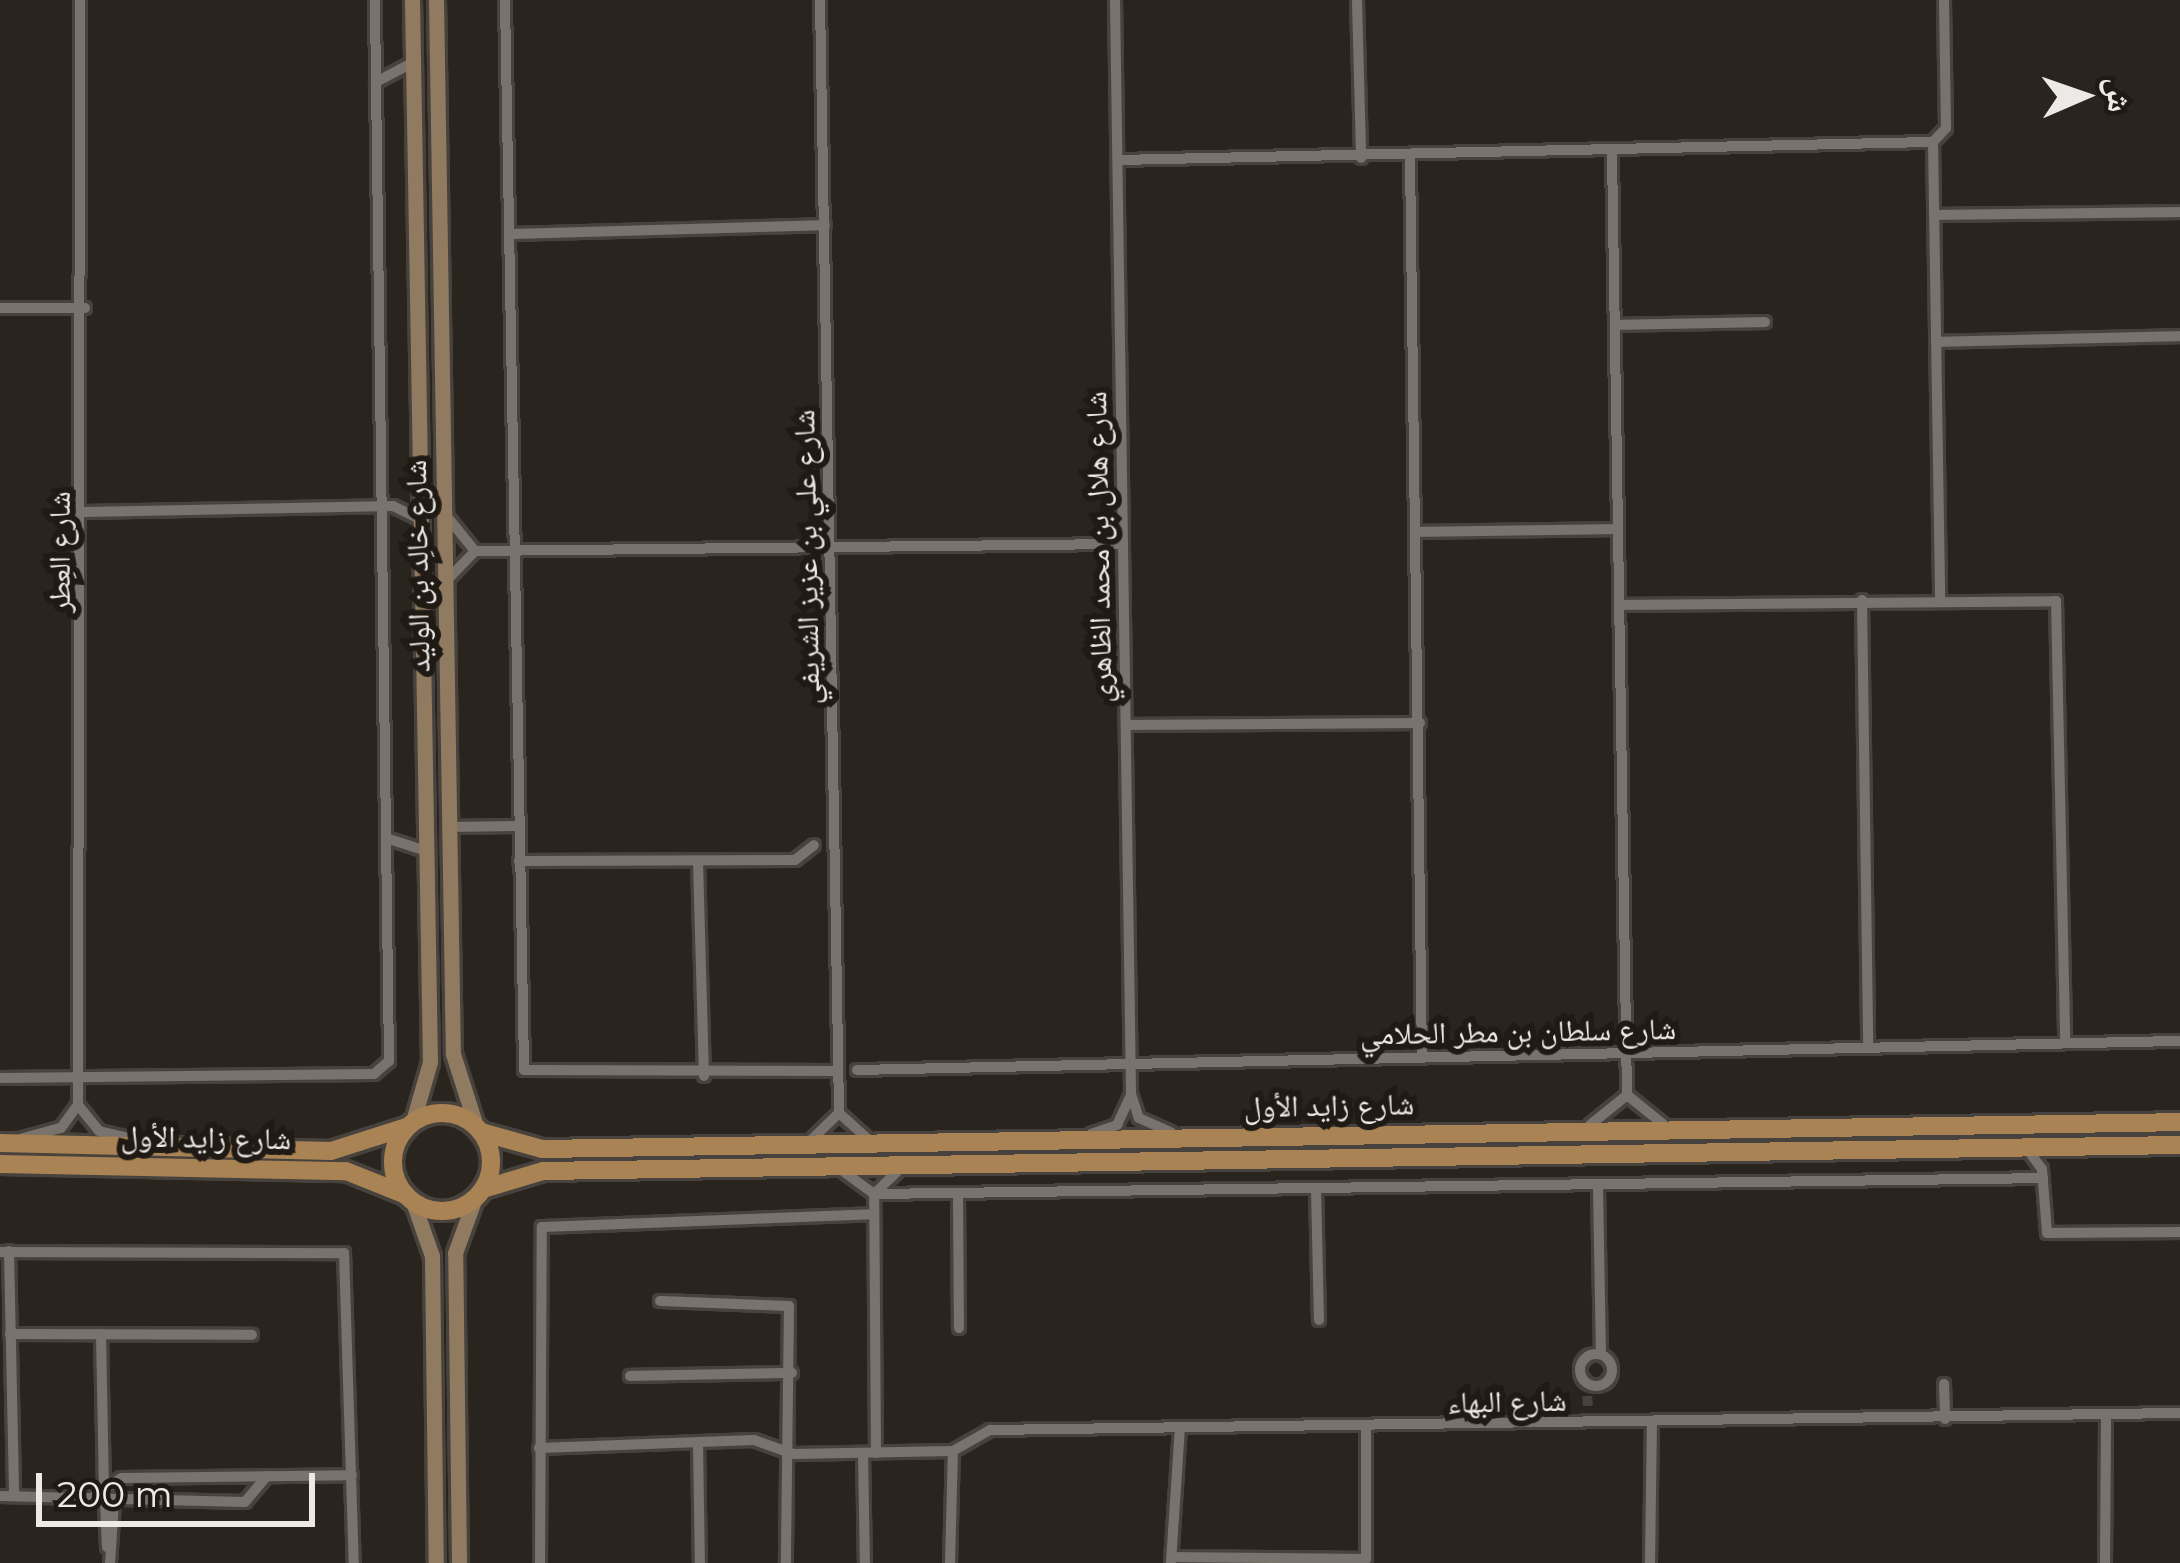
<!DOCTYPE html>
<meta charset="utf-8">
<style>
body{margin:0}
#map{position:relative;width:2180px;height:1563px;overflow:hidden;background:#2a241f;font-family:Montserrat,"Noto Naskh Arabic",sans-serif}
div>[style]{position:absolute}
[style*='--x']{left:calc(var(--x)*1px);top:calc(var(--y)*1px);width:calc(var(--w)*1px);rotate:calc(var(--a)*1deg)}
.street-tunnel>*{height:10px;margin-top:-5px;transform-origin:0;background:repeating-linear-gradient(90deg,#47423d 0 10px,transparent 0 15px)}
.roads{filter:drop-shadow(3px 0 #47423d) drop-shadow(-3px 0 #47423d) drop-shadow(0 3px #47423d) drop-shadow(0 -3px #47423d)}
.street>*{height:10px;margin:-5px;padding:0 5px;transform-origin:5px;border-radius:5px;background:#7a736d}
.street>.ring{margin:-5px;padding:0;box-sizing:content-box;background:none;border:10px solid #7a736d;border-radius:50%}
.secondary>*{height:15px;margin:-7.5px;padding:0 7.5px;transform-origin:7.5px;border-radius:7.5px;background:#917b60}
.primary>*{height:18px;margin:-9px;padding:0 9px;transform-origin:9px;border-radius:9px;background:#a98354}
.primary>.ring{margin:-9px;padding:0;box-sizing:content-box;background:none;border:18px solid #a98354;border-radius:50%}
span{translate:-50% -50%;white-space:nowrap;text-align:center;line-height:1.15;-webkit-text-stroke:12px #201a15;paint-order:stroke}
.street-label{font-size:30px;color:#ede9e6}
.north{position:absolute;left:2024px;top:36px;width:120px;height:120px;-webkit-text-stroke:9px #201a15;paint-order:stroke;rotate:88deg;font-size:33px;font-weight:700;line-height:48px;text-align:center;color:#ede9e6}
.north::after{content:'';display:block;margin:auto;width:42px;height:54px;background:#ede9e6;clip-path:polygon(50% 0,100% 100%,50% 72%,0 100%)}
.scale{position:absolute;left:36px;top:1473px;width:279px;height:54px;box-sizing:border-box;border:6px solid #ede9e6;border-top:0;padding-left:15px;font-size:36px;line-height:42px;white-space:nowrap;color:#ede9e6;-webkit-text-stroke:9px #201a15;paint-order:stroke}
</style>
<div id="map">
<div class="street-tunnel">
<div style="--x:1587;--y:1396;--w:10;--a:84"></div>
</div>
<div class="roads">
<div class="street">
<div style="--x:80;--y:0;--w:1105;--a:90.1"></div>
<div style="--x:78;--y:1105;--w:33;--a:51"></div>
<div style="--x:99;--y:1131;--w:40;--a:13"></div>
<div style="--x:505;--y:0;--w:1070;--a:88.98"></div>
<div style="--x:524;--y:1070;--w:314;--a:0.2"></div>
<div style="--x:820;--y:0;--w:1113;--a:89.02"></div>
<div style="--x:839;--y:1113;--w:39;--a:42"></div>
<div style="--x:1115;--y:0;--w:1094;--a:89.16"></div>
<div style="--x:1131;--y:1094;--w:25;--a:72"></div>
<div style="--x:1139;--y:1118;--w:35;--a:24"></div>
<div style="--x:1357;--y:0;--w:158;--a:88.5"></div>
<div style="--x:376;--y:82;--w:41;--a:-27.8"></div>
<div style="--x:1933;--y:142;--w:457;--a:89.1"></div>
<div style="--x:1612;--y:152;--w:943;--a:89.09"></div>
<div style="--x:1627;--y:1095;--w:46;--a:38.9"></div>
<div style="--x:1410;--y:157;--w:900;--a:89.24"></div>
<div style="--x:1118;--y:160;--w:815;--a:-1.27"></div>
<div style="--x:1933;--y:142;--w:19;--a:-47"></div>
<div style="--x:1946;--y:128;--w:128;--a:-90.9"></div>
<div style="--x:1934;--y:215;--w:246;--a:-0.7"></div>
<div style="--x:509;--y:234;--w:316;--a:-1.6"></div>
<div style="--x:0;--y:308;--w:85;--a:0"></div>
<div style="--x:1615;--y:325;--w:150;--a:-1.1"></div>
<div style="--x:1936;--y:342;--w:244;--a:-1.4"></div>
<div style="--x:85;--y:512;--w:308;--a:-1.1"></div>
<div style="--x:393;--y:506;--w:32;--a:26"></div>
<div style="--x:449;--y:519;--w:41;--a:50.9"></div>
<div style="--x:1415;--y:532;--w:203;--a:-0.8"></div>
<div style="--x:450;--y:577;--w:36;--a:-46"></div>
<div style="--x:475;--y:551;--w:648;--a:-0.62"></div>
<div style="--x:1862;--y:600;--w:448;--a:89.2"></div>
<div style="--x:1620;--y:605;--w:436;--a:-0.5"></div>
<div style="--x:2056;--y:601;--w:441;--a:88.8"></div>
<div style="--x:1126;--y:725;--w:294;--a:-0.4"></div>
<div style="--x:449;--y:827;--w:69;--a:-0.8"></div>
<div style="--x:389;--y:839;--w:40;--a:18"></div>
<div style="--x:519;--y:861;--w:276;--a:-0.2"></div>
<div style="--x:795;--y:860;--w:24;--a:-38"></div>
<div style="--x:698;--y:861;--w:215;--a:88.4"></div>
<div style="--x:857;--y:1070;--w:1323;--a:-1.26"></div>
<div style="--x:0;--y:1078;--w:374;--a:-0.6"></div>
<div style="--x:374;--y:1074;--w:20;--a:-41"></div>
<div style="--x:389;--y:1061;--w:1061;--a:-90.76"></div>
<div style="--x:1590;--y:1125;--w:48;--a:-39"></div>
<div style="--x:1091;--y:1134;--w:28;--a:-19"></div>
<div style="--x:1117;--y:1125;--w:31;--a:-65"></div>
<div style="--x:23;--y:1138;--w:39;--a:-15"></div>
<div style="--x:61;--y:1128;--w:29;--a:-54"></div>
<div style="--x:812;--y:1139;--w:37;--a:-44"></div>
<div style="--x:2028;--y:1150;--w:24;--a:54"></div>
<div style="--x:2042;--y:1169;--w:64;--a:85.5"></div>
<div style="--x:2047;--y:1233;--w:133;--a:-0.4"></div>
<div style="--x:844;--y:1172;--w:37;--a:36"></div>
<div style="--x:1598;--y:1186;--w:167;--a:89"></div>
<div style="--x:1316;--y:1189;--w:131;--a:88.7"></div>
<div style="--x:958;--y:1193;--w:135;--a:89.6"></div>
<div style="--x:874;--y:1194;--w:1169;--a:-0.78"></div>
<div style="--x:9;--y:1251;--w:245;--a:88.8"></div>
<div style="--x:0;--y:1252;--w:344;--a:0.2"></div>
<div style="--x:344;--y:1253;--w:310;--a:88.2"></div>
<div style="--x:660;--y:1301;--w:129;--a:2.2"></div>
<div style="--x:789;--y:1306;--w:257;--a:90.7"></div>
<div style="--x:10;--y:1334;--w:242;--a:0.2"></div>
<div style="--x:101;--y:1334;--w:152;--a:88.9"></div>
<div class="ring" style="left:1580px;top:1354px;width:22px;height:22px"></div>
<div style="--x:630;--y:1376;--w:162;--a:-1.1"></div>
<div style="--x:1944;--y:1384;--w:35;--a:88"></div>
<div style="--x:698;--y:1442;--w:121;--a:89.1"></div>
<div style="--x:539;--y:1448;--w:215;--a:-2.1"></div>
<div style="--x:754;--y:1440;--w:41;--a:19.7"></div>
<div style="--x:793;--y:1454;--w:160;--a:-1.1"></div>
<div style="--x:863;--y:1453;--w:110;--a:89"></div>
<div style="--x:876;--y:1453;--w:259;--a:-90.4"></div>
<div style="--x:874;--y:1194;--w:35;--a:-44"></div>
<div style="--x:0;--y:1496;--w:245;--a:1.4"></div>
<div style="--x:245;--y:1502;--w:34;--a:-50"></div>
<div style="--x:90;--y:1499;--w:37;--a:-34"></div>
<div style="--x:121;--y:1478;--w:231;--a:-0.7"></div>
<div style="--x:105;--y:1502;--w:45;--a:87.5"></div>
<div style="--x:1173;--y:1557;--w:193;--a:0.6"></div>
<div style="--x:1366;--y:1559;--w:131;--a:-90"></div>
<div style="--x:1171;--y:1562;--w:134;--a:-86.2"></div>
<div style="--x:110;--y:1563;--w:61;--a:-86.2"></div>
<div style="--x:540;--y:1563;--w:336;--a:-89.7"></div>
<div style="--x:542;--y:1227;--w:331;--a:-2.2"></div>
<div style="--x:950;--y:1563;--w:112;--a:-88.5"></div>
<div style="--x:953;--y:1451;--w:43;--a:-29.6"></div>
<div style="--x:990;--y:1430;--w:1190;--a:-0.82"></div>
<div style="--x:1650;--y:1563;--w:139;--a:-89.2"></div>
<div style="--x:2105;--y:1563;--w:149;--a:-89.6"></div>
</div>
<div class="secondary">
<div style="--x:412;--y:0;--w:1062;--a:89.03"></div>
<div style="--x:430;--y:1062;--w:61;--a:106.1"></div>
<div style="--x:436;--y:0;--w:1054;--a:89.08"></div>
<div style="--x:453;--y:1054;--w:76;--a:72.3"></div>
<div style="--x:413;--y:1202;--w:57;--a:70.6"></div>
<div style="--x:432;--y:1256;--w:307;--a:89.3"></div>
<div style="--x:459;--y:1563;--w:310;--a:-90.7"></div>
<div style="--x:455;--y:1253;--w:59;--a:-70"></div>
</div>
<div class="primary">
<div class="ring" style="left:393px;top:1113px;width:80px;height:80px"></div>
<div style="--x:481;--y:1132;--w:63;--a:15.6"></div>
<div style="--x:542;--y:1149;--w:1638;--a:-0.94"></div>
<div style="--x:0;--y:1143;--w:331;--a:1.4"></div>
<div style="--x:331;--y:1151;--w:79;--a:-17.7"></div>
<div style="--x:0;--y:1164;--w:346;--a:1.2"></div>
<div style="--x:346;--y:1171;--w:65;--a:21.8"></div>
<div style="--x:483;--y:1189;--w:63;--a:-16.7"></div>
<div style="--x:543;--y:1171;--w:1637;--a:-0.91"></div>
</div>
</div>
<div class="street-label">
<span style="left:1099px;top:547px;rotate:-91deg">شارع هلال بن محمد الظاهري</span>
<span style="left:60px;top:552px;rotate:-90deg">شارع العِطر</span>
<span style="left:807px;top:557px;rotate:-91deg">شارع علي بن عزيز الشريفي</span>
<span style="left:418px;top:566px;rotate:-91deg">شارع خالِد بن الوليد</span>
<span style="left:1518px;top:1032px;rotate:-1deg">شارع سلطان بن مطر الحلامي</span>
<span style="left:1329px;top:1106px;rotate:-1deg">شارع زايد الأول</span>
<span style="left:206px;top:1138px;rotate:1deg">شارع زايد الأول</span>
<span style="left:1507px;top:1402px;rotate:-1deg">شارع البهاء</span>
</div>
<div class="north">ش</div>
<div class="scale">200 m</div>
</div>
